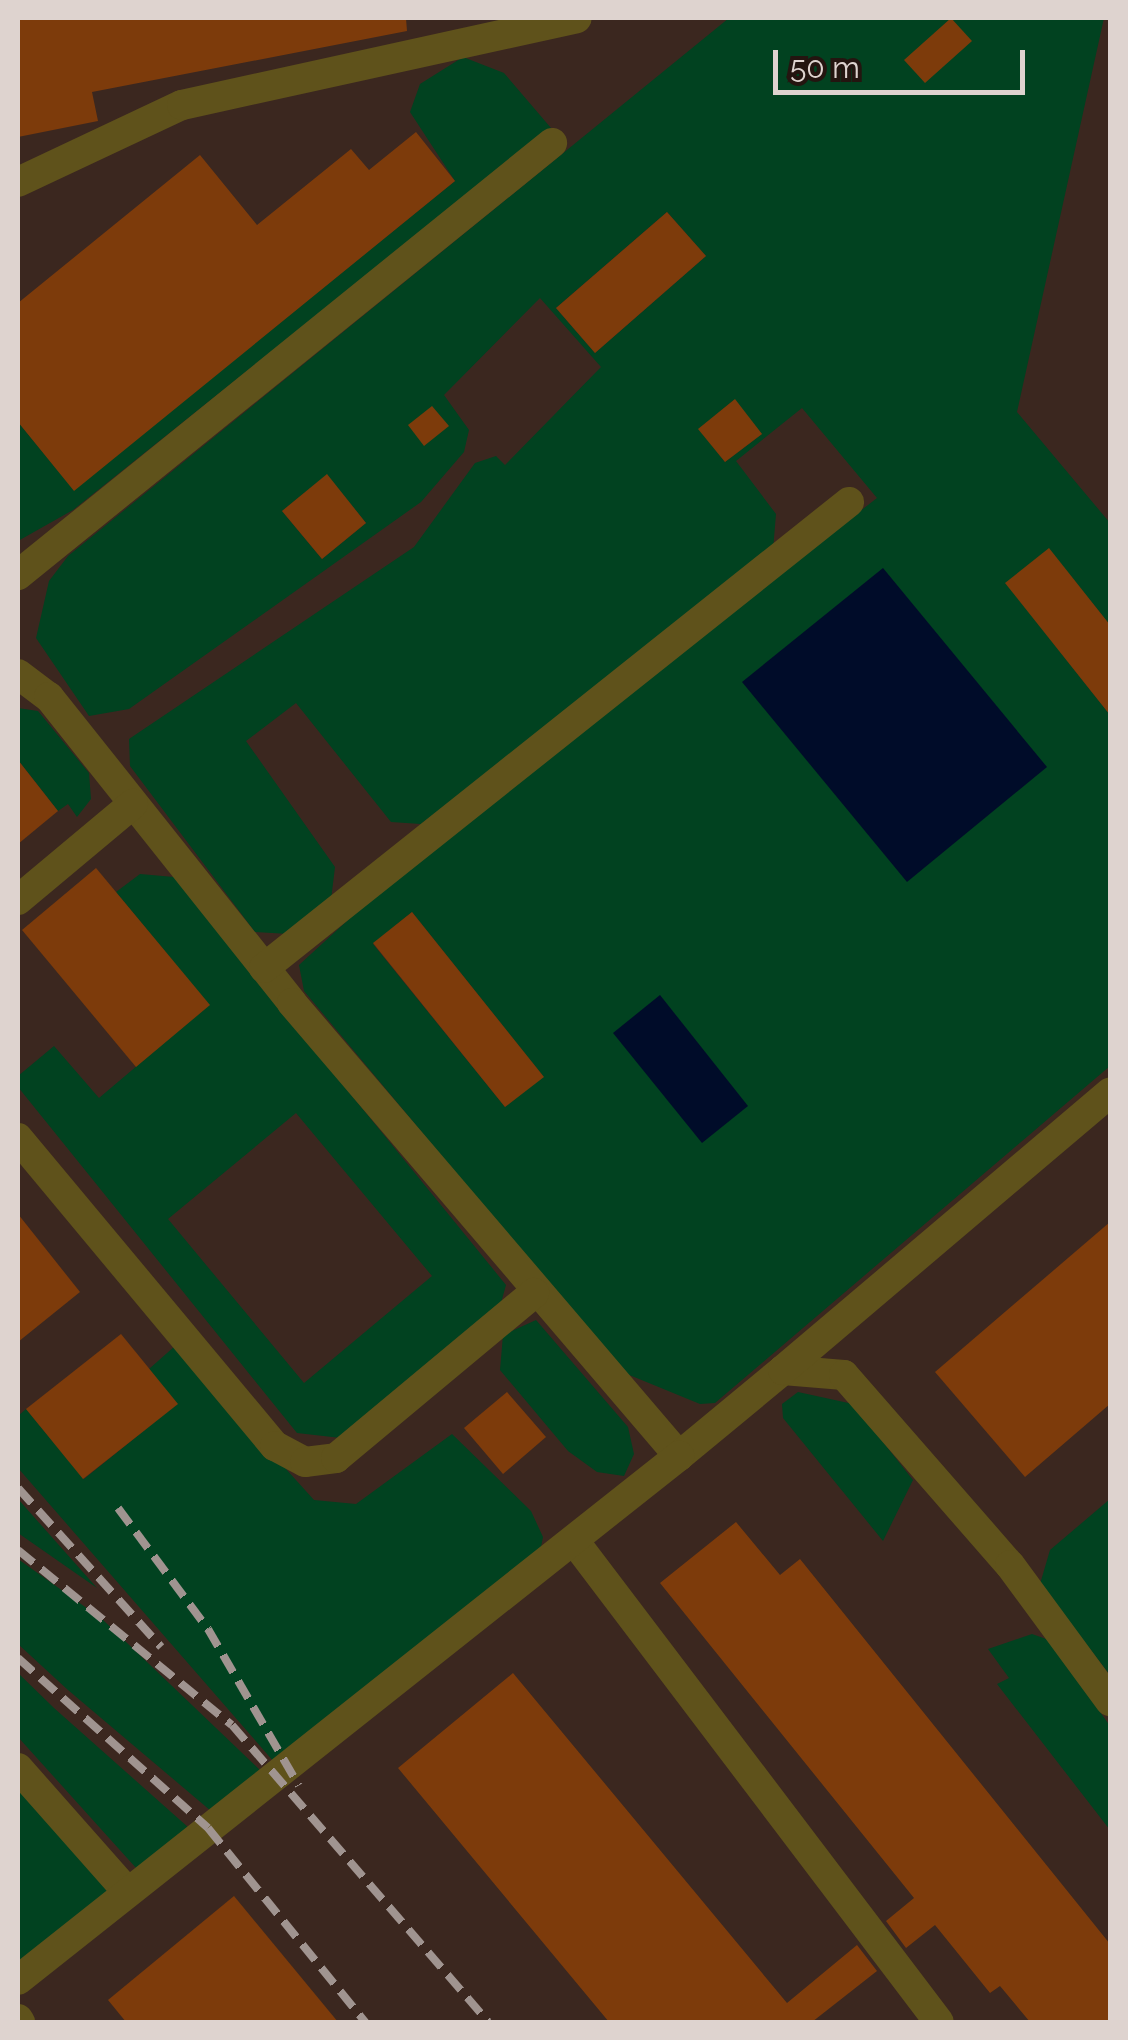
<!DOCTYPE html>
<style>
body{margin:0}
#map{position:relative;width:1128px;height:2040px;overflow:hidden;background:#2d1f19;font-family:Raleway,sans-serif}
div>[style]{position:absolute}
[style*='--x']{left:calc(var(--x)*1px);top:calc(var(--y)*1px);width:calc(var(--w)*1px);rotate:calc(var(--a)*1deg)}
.built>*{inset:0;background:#3b271f}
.green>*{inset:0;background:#014220}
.water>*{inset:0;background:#000c29}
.building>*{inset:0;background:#7d3b0b}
.minor>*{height:30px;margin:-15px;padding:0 15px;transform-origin:15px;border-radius:15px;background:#5f521b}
.rail>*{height:8px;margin-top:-4px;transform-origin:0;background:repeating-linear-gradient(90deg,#a09490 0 20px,transparent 0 30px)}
span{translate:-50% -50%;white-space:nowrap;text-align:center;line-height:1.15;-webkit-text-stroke:8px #241510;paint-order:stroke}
.frame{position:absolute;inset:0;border:20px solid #ded3cf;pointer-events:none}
.scale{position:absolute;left:773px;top:50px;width:252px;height:45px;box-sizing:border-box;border:5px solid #ded3cf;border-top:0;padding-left:12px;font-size:30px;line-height:35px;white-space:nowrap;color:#ded3cf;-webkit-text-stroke:8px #241510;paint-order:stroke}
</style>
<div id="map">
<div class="built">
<div style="clip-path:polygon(18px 18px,1110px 18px,1110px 2022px,18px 2022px)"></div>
</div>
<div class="green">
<div style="clip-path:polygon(evenodd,729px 18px,1104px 18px,1017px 412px,1110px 523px,1110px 625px,1049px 549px,1006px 583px,1110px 715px,1110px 1066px,715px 1403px,700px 1404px,622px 1372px,304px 991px,299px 965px,421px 853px,877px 498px,802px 408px,736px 461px,776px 514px,773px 550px,421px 824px,391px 822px,296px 703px,246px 741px,335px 867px,331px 900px,289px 934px,255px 932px,130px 766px,129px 739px,414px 547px,475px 463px,496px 456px,505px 465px,601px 367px,540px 298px,444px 395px,469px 430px,464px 452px,421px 502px,129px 709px,89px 716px,36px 638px,49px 581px,68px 556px,729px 18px,667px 212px,706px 256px,595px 353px,556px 308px,667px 212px,729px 18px,734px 400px,762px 434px,725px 462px,699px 429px,734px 400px,729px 18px,327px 475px,366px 523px,322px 559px,282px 511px,327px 475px,729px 18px,412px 912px,543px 1076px,505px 1107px,373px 944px,412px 912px)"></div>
<div style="clip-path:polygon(463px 57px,504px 73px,551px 128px,73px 510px,18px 541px,18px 422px,74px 490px,455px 181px,410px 112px,420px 84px)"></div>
<div style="clip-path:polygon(18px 708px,38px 711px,89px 773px,91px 799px,77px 817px,68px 804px,58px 811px,18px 760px)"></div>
<div style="clip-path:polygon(evenodd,140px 874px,174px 877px,506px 1285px,501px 1303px,341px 1438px,297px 1433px,18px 1087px,18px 1076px,54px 1046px,99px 1098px,209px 1005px,116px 892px,140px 874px,296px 1113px,432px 1276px,304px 1383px,168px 1219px,296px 1113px)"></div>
<div style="clip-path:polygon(536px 1320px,628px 1427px,634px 1454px,624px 1476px,597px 1472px,568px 1451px,500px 1370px,503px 1335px)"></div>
<div style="clip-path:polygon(175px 1346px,314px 1500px,356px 1504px,452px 1434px,531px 1511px,543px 1537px,539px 1557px,274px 1762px,18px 1468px,18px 1416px,26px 1409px,84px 1479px,177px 1404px,149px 1369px)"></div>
<div style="clip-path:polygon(798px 1392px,853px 1404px,913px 1480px,883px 1541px,783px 1418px,782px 1404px)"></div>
<div style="clip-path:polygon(18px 1499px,97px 1588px,18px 1533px)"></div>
<div style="clip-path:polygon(1110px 1499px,1110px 1675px,1040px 1584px,1050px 1550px)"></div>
<div style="clip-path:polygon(18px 1559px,102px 1619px,262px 1772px,211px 1811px,68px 1690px,18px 1644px)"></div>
<div style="clip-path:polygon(1032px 1634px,1049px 1640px,1110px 1726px,1110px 1830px,997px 1684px,1009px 1678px,988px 1649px)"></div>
<div style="clip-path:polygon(18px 1673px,54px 1708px,189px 1828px,137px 1869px,18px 1737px)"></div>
<div style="clip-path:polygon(18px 1786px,110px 1890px,18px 1962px)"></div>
</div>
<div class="water">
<div style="clip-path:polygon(883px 568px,1047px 767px,907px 882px,742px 682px)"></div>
<div style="clip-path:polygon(660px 995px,748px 1106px,702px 1143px,613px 1033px)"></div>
</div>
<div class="building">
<div style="clip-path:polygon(18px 18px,406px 18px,407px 31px,92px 92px,98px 121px,18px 137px)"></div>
<div style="clip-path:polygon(951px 18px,972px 41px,925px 83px,904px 60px)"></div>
<div style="clip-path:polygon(416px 132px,455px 181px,74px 491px,18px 422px,18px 303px,200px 155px,257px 225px,351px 149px,369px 170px)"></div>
<div style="clip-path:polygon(667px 212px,706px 256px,595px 353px,556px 308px)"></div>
<div style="clip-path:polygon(735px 399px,762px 434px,725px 462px,698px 429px)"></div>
<div style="clip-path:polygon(432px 406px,449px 426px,424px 446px,408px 425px)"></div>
<div style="clip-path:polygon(327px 474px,366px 523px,322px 559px,282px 511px)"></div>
<div style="clip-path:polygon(1049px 548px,1110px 625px,1110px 715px,1005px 583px)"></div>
<div style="clip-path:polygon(18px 760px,58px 811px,18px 844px)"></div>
<div style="clip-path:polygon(96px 868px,210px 1005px,136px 1067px,22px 930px)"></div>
<div style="clip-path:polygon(412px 912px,544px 1077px,505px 1107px,373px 943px)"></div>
<div style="clip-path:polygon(18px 1214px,80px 1292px,18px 1342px)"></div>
<div style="clip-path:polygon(1110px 1222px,1110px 1404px,1025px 1477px,935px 1372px)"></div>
<div style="clip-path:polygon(121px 1334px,178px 1404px,83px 1479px,26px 1409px)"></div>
<div style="clip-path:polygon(507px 1392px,546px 1437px,503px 1474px,464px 1428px)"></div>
<div style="clip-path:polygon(736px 1522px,780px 1575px,800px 1559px,1110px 1944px,1110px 2022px,1030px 2022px,1000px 1986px,990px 1993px,935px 1925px,906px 1948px,886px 1921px,914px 1898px,660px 1583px)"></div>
<div style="clip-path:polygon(513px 1673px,787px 2003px,857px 1945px,877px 1971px,812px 2022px,609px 2022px,398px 1768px)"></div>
<div style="clip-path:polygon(234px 1896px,338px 2022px,126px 2022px,108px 2000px)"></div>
</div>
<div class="minor">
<div style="--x:18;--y:182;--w:181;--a:-25.2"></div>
<div style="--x:182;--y:105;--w:404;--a:-12.4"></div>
<div style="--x:18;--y:575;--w:687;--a:-38.97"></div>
<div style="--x:18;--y:674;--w:39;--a:37"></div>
<div style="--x:49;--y:697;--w:391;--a:51.5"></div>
<div style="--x:292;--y:1003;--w:596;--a:49.49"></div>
<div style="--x:679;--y:1456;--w:135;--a:-39.6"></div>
<div style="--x:783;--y:1370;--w:61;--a:4.7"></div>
<div style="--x:844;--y:1375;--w:252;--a:48.9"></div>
<div style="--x:1010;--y:1565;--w:169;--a:53.7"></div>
<div style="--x:18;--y:900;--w:150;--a:-39.9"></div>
<div style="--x:264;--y:968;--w:748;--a:-38.54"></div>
<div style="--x:18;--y:1138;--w:401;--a:50.2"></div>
<div style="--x:275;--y:1446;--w:34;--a:28"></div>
<div style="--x:305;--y:1462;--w:31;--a:-7"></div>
<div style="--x:336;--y:1458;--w:258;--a:-39.8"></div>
<div style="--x:783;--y:1370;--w:429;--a:-40.3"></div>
<div style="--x:575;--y:1542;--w:602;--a:52.83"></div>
<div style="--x:18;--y:1768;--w:164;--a:48.5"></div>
<div style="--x:18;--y:1980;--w:844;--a:-38.41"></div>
<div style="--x:18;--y:2019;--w:4;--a:56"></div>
</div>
<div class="rail">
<div style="--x:18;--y:1488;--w:214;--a:48"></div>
<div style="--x:118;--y:1508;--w:151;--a:53.4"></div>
<div style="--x:208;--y:1629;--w:181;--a:59.9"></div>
<div style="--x:18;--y:1550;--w:276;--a:39.3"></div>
<div style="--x:232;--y:1725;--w:392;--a:49.2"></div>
<div style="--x:18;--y:1658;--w:255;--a:41.8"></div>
<div style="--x:208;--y:1828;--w:250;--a:51"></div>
</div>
<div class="frame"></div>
<div class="scale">50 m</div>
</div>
